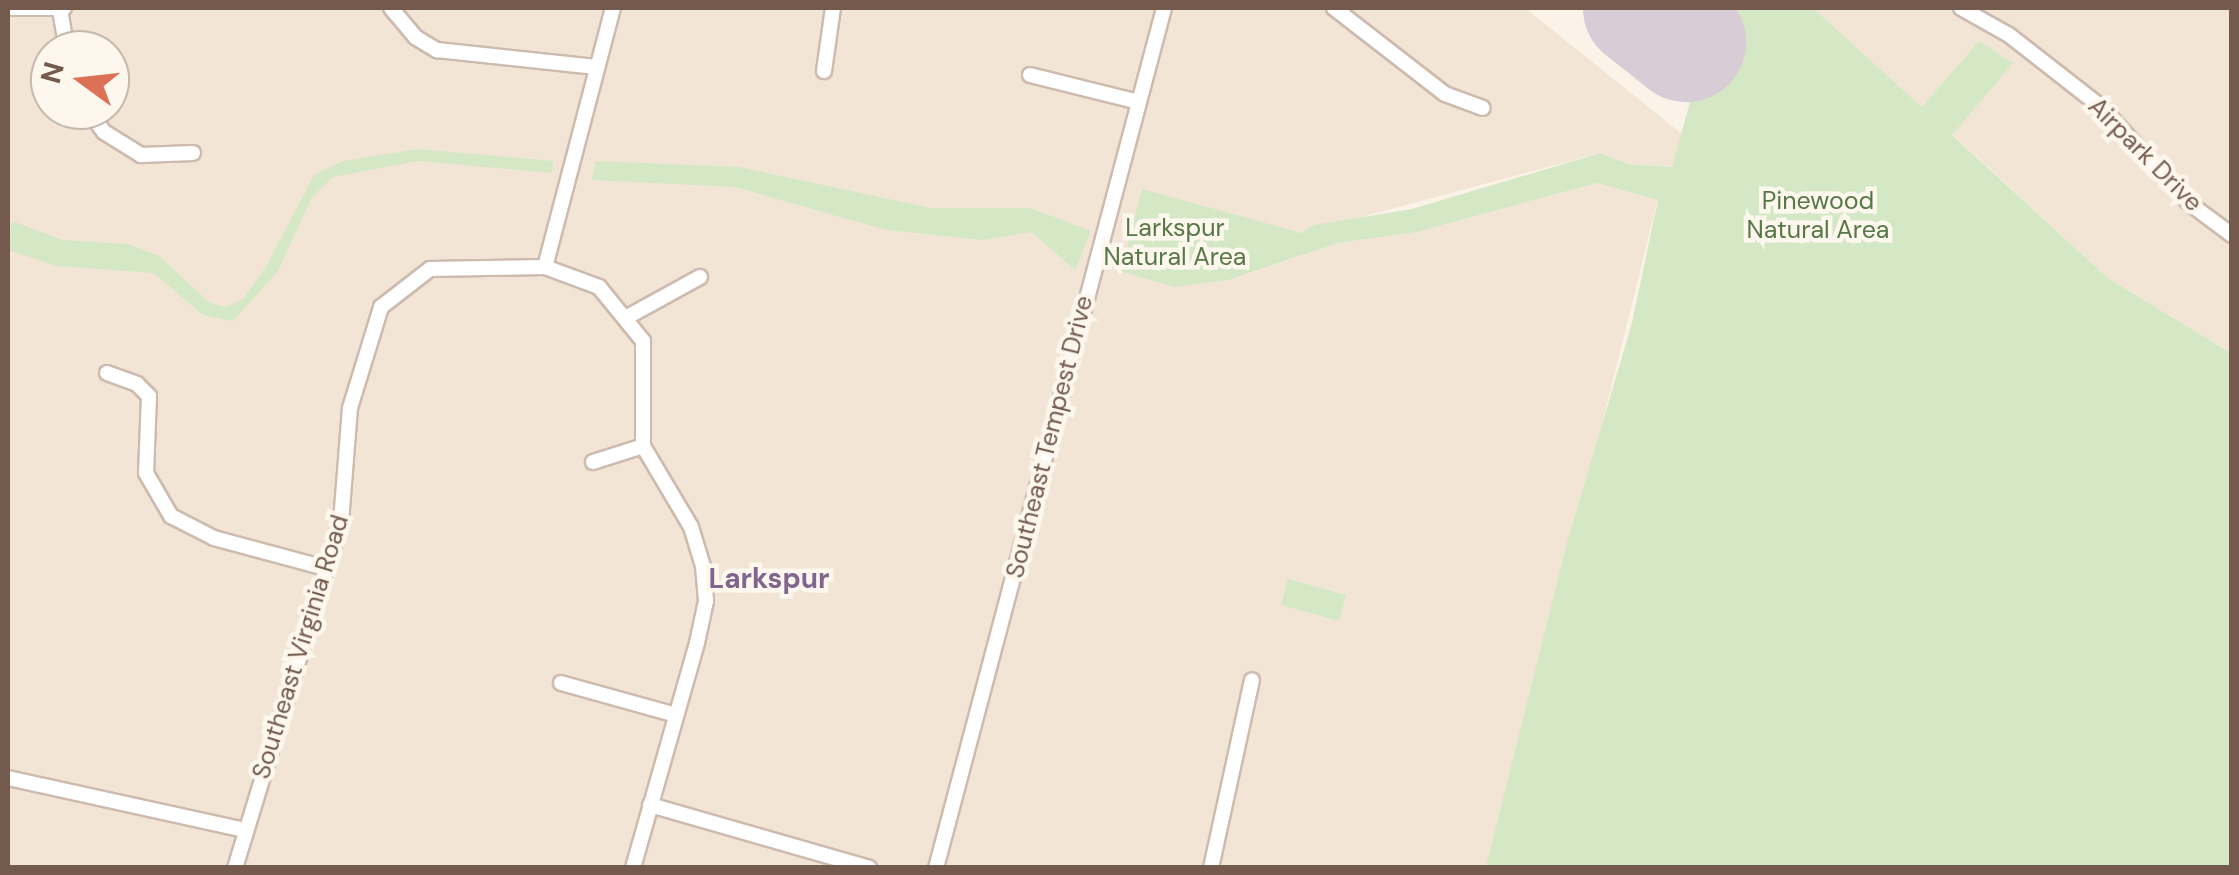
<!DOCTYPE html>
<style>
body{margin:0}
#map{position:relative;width:2239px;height:875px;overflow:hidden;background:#fbf3e7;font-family:"DM Sans",sans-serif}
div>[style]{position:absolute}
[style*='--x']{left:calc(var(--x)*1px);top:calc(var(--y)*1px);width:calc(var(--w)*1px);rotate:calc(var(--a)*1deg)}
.residential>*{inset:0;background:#f2e5d6}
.green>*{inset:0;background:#d4e8c6}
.runway>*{height:120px;margin:-60px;padding:0 60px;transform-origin:60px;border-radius:60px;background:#d8ccd6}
.roads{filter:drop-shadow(2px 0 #ccbbae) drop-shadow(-2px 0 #ccbbae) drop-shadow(0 2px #ccbbae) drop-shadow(0 -2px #ccbbae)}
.street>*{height:14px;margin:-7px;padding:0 7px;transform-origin:7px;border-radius:7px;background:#fff}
span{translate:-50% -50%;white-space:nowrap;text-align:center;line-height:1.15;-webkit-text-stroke:9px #fef7ed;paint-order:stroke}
.street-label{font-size:25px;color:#735a4d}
.park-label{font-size:25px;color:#557846}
.neighbourhood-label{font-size:28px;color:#80658f;font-weight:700}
.frame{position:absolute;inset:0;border:10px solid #735a4d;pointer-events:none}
.north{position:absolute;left:30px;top:30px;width:100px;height:100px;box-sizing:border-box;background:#fef7ed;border:2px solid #c6b8ad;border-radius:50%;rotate:285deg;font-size:28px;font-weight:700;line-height:40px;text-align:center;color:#735a4d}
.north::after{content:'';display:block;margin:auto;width:35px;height:45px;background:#dc7155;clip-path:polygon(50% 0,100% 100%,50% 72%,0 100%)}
</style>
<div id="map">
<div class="residential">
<div style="clip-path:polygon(evenodd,8px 8px,1525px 8px,1682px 134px,1672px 167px,1628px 164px,1600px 153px,1302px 233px,1142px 190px,1250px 273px,1338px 243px,1417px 232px,1597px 183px,1658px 199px,1492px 867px,8px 867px,8px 8px,50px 50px,110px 50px,110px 110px,50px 110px,50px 50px)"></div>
<div style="clip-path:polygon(1813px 8px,2231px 8px,2231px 353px,2109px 279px,1952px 134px,2012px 63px,1979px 42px,1922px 107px)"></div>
</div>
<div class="green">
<div style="clip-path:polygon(1716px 8px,1813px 8px,1922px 107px,1979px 41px,2013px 63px,1952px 135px,2109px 279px,2231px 353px,2231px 867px,1486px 867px,1567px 543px,1632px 323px,1658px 200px,1597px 183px,1417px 232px,1338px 243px,1228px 280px,1174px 287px,1121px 271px,1142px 189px,1302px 233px,1314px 225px,1412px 209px,1600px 153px,1628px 164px,1672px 167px)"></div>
<div style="clip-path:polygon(418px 149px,554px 161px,551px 173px,418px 161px,333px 177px,312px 197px,278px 271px,233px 321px,203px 315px,154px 273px,57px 266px,8px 250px,12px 221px,63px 240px,128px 244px,159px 256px,210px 303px,226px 307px,244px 298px,267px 265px,314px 175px,343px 161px)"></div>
<div style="clip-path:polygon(596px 161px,739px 167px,931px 208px,1030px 208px,1091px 231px,1075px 270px,1032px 232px,983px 240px,886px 230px,735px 187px,592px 180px)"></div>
<div style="clip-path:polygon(1288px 579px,1346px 595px,1339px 621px,1281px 605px)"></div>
</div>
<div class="runway">
<div style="--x:1643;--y:8;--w:55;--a:38.3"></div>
</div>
<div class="roads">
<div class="street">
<div style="--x:11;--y:8;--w:53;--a:0"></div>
<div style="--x:391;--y:8;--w:38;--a:50"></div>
<div style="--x:415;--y:37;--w:26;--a:31"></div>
<div style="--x:437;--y:50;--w:160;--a:6.1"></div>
<div style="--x:1334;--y:8;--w:140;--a:37.8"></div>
<div style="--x:1445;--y:94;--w:40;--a:20.2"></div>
<div style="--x:1961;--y:8;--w:55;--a:29.4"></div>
<div style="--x:2009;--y:35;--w:117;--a:38"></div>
<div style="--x:2101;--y:107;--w:130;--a:47.5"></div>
<div style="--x:2189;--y:203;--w:54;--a:36.7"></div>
<div style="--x:60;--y:10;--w:41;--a:80.1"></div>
<div style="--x:824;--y:71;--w:64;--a:-81.9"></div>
<div style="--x:1030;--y:75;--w:108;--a:13.9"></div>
<div style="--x:88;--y:110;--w:27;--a:54"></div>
<div style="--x:104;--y:132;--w:44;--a:31.9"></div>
<div style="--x:141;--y:155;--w:52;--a:-2.2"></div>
<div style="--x:545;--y:267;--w:268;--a:-75.3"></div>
<div style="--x:629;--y:316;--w:81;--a:-28.8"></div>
<div style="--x:107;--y:373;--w:32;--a:20"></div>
<div style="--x:137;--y:384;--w:17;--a:45"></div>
<div style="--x:149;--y:396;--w:77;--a:92.2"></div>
<div style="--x:146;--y:473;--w:50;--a:59.8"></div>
<div style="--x:171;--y:516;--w:48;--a:27.1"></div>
<div style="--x:214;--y:538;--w:115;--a:15.1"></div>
<div style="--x:593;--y:462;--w:52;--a:-17.7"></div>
<div style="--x:561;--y:683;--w:119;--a:15.5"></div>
<div style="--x:8;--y:778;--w:243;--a:12.4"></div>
<div style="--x:650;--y:805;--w:228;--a:16"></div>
<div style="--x:235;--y:868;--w:362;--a:-73"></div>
<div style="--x:341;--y:522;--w:114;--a:-85.5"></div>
<div style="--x:350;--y:408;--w:106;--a:-72.9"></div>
<div style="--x:381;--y:307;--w:62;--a:-37.8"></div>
<div style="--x:430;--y:269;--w:115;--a:-1"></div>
<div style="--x:545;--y:267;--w:58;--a:20.3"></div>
<div style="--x:599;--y:287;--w:70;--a:50.8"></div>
<div style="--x:643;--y:341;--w:105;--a:90"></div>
<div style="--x:643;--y:446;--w:94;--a:59.3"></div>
<div style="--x:691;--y:527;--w:41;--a:72.9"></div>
<div style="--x:703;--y:566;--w:35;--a:85"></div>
<div style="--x:706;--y:601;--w:43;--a:102.1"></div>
<div style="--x:697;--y:643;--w:234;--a:105.9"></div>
<div style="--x:936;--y:868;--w:890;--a:-75.15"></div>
<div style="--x:1211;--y:868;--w:192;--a:-77.7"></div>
</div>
</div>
<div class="street-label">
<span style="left:2145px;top:155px;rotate:45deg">Airpark Drive</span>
<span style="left:1050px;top:437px;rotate:-76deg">Southeast Tempest Drive</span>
<span style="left:301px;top:647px;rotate:-73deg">Southeast Virginia Road</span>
</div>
<div class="park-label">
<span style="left:1818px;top:216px">Pinewood<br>Natural Area</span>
<span style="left:1175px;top:243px">Larkspur<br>Natural Area</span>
</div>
<div class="neighbourhood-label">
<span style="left:769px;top:579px">Larkspur</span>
</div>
<div class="frame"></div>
<div class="north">N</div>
</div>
